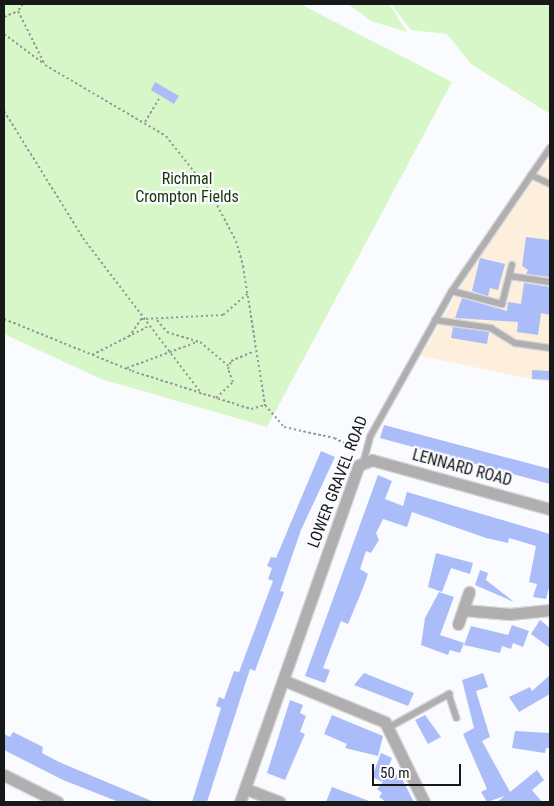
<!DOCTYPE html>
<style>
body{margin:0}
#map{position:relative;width:554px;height:806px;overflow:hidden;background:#fafbff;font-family:"Roboto Condensed",sans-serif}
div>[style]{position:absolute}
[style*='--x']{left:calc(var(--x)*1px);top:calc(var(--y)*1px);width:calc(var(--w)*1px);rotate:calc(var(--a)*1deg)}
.industrial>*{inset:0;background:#fdefdc}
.green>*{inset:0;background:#d8f7c8}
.building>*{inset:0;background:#aabdf8}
.path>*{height:2px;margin-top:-1px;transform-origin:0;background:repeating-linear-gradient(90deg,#98999b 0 2.5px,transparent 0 5px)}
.roads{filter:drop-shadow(1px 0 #d6d7da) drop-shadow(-1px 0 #d6d7da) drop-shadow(0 1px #d6d7da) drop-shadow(0 -1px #d6d7da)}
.service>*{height:5.5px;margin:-2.75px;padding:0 2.75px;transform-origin:2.75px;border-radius:2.75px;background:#b0aeae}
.minor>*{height:11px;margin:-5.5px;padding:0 5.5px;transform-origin:5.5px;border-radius:5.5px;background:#b0aeae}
span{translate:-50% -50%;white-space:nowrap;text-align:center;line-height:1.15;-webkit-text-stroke:4.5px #fafbff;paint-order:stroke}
.park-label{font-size:16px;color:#173402}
.street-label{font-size:16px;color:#171819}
.frame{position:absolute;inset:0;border:5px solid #171819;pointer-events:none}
.scale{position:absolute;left:372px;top:764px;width:89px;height:22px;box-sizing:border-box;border:2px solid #171819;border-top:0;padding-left:6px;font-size:15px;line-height:18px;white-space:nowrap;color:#171819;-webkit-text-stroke:4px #fafbff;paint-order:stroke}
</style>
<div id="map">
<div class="industrial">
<div style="clip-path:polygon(550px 158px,550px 383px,421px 356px,478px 258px)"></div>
</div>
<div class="green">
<div style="clip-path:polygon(4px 4px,300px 4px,452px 82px,267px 427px,101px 379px,4px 334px)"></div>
<div style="clip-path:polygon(348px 4px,389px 4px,407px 32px,371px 21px)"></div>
<div style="clip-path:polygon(391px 4px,550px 4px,550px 114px,471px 64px,447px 34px,411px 30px)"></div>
</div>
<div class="building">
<div style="clip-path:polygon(155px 82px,179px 96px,174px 104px,151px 90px)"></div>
<div style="clip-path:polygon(526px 237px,550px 240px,550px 277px,526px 274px,528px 270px,522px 266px)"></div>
<div style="clip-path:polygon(480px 258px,505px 264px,498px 290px,490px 288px,488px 296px,472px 291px)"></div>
<div style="clip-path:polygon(524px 283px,550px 287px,550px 315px,541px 313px,538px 335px,517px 332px,518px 322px,455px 318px,462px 298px,507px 311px,508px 302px,521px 304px)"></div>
<div style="clip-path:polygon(453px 327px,489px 332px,487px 344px,451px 338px)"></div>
<div style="clip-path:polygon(532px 370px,550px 371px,550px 380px,532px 379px)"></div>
<div style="clip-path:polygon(384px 425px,550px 469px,550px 484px,380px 438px)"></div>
<div style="clip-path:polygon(321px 451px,335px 457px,301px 530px,280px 591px,284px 592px,255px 671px,250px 669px,207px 802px,192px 802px,221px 708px,216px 706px,219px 697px,224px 699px,234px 671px,239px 672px,273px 581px,268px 579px,272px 568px,267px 566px,271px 557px,276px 558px)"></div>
<div style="clip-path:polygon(378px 475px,392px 481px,385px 499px,403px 506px,407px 492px,550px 534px,550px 584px,546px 599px,533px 597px,537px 584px,529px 582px,536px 546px,509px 538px,508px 543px,486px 538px,412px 512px,407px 527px,383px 519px,376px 533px,379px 540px,371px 553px,366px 551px,360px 569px,368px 574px,363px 588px,348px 624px,341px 621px,323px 668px,330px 670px,325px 683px,305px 676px)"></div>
<div style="clip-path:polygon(436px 553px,473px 563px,470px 574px,451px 568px,442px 592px,428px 587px)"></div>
<div style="clip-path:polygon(480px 570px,488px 573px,486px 580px,514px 602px,475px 585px)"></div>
<div style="clip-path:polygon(439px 592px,454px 597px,440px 635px,464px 643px,460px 653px,450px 650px,448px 655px,421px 645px,425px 618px)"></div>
<div style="clip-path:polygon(540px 620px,550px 628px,550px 648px,531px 634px)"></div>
<div style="clip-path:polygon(512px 625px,529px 631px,523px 647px,513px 643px,511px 649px,502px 646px,500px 653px,464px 645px,471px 626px,508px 635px)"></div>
<div style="clip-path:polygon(364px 673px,414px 693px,408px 706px,354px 685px)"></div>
<div style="clip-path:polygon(483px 673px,488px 687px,476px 691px,490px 737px,482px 741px,510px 792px,537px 770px,544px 780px,532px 790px,542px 802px,497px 802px,505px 796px,487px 802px,481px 792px,487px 789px,463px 734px,474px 728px,462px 680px)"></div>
<div style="clip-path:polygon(550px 675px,550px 694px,519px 712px,509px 697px,530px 687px,532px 691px)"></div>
<div style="clip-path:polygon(290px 700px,303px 705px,300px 713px,306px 716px,300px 732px,305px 734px,285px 780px,267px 773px)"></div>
<div style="clip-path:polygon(332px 715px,383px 736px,378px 756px,345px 748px,347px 744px,324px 734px)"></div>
<div style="clip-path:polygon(425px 715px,441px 737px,428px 744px,415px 720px)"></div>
<div style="clip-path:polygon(515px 731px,550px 733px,550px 748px,546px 748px,545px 753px,512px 748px)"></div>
<div style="clip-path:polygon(13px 732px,43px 747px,42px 753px,59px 762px,154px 802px,119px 802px,63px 780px,4px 750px,4px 734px,10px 737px)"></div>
<div style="clip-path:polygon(381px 753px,392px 758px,388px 768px,402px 779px,414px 802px,386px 802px,379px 797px,382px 793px,377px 789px,383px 782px,372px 777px)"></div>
<div style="clip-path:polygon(332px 787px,369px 801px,368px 802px,326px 802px)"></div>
</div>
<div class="path">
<div style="--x:23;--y:4;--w:9;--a:126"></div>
<div style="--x:18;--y:11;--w:60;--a:63.4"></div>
<div style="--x:45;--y:65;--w:140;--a:30.4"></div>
<div style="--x:166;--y:136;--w:71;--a:51.8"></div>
<div style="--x:210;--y:192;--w:55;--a:62"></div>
<div style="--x:236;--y:241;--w:26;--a:74"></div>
<div style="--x:243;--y:266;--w:141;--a:81"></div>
<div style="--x:265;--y:405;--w:29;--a:49"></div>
<div style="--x:284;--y:427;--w:51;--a:12.4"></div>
<div style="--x:334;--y:438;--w:25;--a:26"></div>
<div style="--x:4;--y:17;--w:15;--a:-23"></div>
<div style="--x:4;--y:34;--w:50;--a:36.9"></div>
<div style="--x:4;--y:111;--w:150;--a:58.1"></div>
<div style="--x:83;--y:238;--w:196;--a:52.7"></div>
<div style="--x:145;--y:122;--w:27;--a:-59"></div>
<div style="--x:4;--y:319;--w:138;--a:22.1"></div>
<div style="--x:132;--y:371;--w:125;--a:17.7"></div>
<div style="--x:251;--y:409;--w:15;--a:-16"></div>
<div style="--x:157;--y:320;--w:16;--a:50"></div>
<div style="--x:167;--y:332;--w:34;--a:17"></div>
<div style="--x:200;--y:342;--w:38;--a:40"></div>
<div style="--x:129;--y:337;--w:22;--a:-56"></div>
<div style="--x:141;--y:319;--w:82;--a:-2.8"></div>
<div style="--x:223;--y:315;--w:35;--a:-41"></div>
<div style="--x:92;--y:355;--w:62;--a:-27"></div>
<div style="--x:127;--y:368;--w:75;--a:-20.4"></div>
<div style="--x:216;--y:398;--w:23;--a:-43"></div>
<div style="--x:233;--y:382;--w:14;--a:-111"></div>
<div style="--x:228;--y:369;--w:9;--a:-69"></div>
<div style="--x:231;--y:361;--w:25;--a:-23"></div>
</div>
<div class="roads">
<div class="service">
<div style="--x:531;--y:175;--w:21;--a:25"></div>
<div style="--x:510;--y:276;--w:40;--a:8.5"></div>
<div style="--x:452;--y:291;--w:52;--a:14.6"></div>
<div style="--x:502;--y:304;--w:40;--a:-75.6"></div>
<div style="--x:435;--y:320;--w:57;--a:8.1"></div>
<div style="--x:491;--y:328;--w:28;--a:32"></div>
<div style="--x:515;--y:343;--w:35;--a:8"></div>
<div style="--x:364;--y:460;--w:24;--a:-75"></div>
<div style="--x:370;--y:437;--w:167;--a:-60.7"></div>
<div style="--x:452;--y:291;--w:173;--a:-55.6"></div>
<div style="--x:390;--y:727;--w:68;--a:-29.2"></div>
<div style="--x:449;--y:694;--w:25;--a:72"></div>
</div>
<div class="minor">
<div style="--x:463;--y:610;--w:47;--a:4.9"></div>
<div style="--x:510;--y:614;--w:40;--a:-5.7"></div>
<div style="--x:458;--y:624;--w:34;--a:-71"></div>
<div style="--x:283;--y:680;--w:110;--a:22.4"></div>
<div style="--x:385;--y:722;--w:89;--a:64"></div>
<div style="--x:4;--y:775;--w:60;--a:26.6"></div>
<div style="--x:246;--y:789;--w:36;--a:21"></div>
<div style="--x:240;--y:802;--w:357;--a:-70.6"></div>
<div style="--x:359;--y:465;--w:14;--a:-21"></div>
<div style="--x:372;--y:460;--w:185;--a:15.4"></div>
</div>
</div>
<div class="park-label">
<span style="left:187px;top:188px">Richmal<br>Crompton Fields</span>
</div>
<div class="street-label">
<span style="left:462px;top:468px;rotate:15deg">LENNARD ROAD</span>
<span style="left:338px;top:482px;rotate:-69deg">LOWER GRAVEL ROAD</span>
</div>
<div class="frame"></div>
<div class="scale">50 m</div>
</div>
